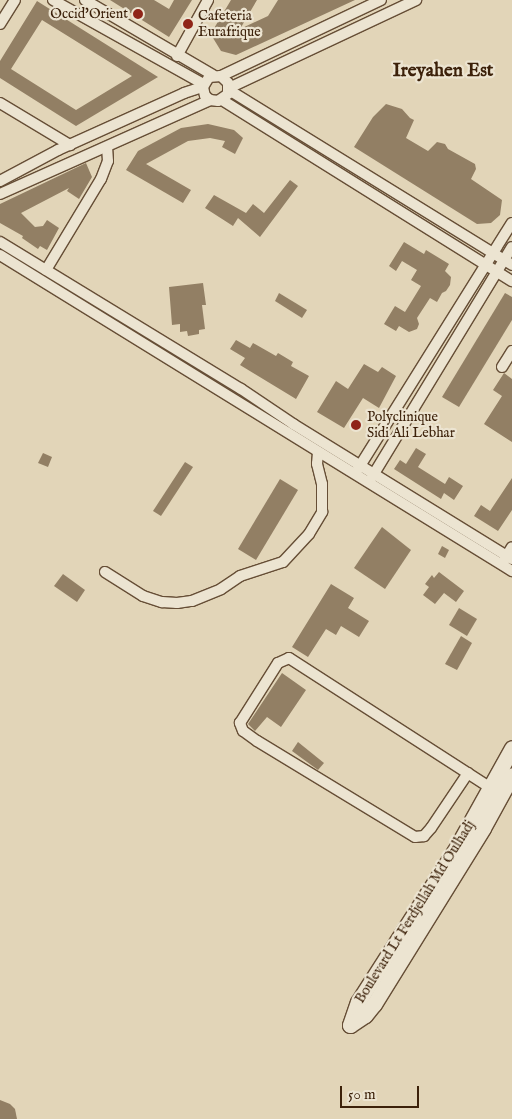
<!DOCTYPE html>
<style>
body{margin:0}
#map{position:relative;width:512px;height:1119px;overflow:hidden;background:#e2d5b8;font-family:"IM FELL English",serif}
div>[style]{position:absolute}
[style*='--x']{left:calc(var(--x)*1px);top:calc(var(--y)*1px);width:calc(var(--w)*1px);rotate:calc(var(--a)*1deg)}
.building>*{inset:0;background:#927f64}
.roads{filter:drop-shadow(1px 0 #664e36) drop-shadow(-1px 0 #664e36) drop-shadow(0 1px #664e36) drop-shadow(0 -1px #664e36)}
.street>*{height:10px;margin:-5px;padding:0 5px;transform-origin:5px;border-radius:5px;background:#ece4d1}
.secondary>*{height:15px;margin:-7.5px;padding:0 7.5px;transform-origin:7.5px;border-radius:7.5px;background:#ece4d1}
.dots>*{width:14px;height:14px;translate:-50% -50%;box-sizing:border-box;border:2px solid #ece4d1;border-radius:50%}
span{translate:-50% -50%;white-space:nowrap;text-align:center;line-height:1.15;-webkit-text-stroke:4.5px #ece4d1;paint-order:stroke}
.poi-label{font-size:14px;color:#3c210a}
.right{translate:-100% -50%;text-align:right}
.left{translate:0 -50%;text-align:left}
.street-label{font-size:14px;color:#3c210a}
.district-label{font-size:19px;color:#3c210a;font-weight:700}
.scale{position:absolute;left:340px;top:1086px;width:79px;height:22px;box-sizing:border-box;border:2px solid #3c210a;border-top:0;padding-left:6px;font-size:15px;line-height:18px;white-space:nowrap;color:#3c210a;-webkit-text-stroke:4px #ece4d1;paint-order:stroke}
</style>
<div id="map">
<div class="building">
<div style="clip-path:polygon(110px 0,154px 0,169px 9px,174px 0,192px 0,169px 37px)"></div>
<div style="clip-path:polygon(231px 0,257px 0,240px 29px,268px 16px,278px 0,355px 0,236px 55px,221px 51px,213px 38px,213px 30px)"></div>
<div style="clip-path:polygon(evenodd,37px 1px,158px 77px,76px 126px,0 78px,0 61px,37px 1px,42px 20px,132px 76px,76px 110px,11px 69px,42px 20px)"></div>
<div style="clip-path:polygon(386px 104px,402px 109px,410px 118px,414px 120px,406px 138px,428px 151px,437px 142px,445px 144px,448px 149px,475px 164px,476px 169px,471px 179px,502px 200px,500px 215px,491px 223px,477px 224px,354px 147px,373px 117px)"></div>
<div style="clip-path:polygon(208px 124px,234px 130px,243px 138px,235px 154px,222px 147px,225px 141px,210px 138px,188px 141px,146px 164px,191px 190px,183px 203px,126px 170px,138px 151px,181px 128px)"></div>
<div style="clip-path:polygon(86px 163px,92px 177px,79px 199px,67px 191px,69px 188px,21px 213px,35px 227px,43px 226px,47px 220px,59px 228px,47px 250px,40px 246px,38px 249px,22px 238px,23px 236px,0 223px,0 204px)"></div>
<div style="clip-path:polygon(290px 180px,298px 186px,260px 237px,238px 218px,233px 226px,205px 208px,214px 195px,246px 213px,253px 204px,264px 213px)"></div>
<div style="clip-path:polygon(404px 242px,424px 254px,426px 250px,449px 264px,445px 271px,451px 277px,450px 285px,446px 291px,442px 293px,437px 302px,430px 298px,417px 318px,419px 324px,417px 329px,409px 332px,399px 326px,396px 331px,384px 324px,395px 306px,405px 312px,421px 286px,411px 280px,417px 270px,402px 261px,396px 271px,389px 266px)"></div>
<div style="clip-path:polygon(203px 283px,206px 305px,202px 305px,205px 329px,199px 330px,199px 334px,188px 336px,187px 331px,180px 332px,180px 324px,172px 325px,169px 287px)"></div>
<div style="clip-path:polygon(279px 293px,307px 310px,302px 318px,275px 301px)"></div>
<div style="clip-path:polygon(505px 293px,512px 297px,512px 320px,459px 407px,442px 397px)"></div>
<div style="clip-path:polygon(236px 340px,250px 348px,253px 343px,276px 356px,278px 353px,293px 362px,291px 366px,309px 376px,296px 399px,240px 365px,245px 358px,230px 349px)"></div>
<div style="clip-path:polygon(364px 364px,378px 372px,382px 367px,396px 376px,379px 408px,363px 398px,344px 428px,317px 412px,336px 381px,348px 389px)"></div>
<div style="clip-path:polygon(504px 373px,512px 379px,512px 442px,484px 424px,502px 396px,493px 390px)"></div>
<div style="clip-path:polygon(416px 448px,426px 454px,418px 467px,445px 484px,449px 477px,463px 486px,454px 500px,444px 493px,441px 499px,394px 469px,400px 460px,406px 464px)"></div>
<div style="clip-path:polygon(43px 453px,52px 457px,48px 467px,38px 463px)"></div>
<div style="clip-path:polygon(185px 462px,193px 467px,161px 516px,153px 511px)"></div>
<div style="clip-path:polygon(512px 478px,512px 510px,498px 531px,474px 516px,481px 505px,490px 511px)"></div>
<div style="clip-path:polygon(280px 479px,298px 490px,256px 560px,238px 549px)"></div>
<div style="clip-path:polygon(382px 527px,411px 550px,385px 589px,354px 568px)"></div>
<div style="clip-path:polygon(442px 546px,449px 550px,445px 558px,438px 554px)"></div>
<div style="clip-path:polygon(439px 572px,464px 591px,456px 602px,444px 593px,435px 604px,423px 595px,429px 587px,425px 584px,432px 575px,434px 578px)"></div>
<div style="clip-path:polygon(63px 574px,85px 590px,77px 602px,54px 586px)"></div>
<div style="clip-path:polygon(331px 584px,354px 598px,348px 608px,369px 621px,359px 637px,341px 626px,336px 635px,326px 629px,308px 657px,292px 647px)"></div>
<div style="clip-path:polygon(459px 608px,477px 619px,467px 636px,449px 625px)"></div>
<div style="clip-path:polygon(461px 636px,472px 643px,457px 670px,445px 664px)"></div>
<div style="clip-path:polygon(282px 673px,306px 690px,281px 727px,267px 717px,255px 731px,248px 724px)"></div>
<div style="clip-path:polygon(298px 742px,324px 763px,318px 770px,292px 751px)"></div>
<div style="clip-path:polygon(0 1100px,10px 1104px,15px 1109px,17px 1119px,0 1119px)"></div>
</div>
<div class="roads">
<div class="street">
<div style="--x:53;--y:0;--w:172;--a:29.2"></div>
<div style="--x:85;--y:0;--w:148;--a:30.4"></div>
<div style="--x:0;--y:24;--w:28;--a:-58"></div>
<div style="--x:177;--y:56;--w:64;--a:-61"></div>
<div style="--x:221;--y:76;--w:10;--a:45"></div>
<div style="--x:228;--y:83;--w:11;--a:90"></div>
<div style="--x:228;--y:94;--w:12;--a:145"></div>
<div style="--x:218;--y:101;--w:8;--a:-173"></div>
<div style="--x:210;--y:100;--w:6;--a:-141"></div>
<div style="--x:205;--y:96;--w:9;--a:-103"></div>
<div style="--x:203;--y:87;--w:12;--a:-59"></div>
<div style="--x:209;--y:77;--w:12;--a:-5"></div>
<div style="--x:221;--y:76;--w:177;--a:-25.4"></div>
<div style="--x:229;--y:88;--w:207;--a:-25.2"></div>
<div style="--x:229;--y:90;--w:333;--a:31.7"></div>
<div style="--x:222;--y:100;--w:342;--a:32"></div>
<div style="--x:0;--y:103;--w:82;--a:31"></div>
<div style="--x:0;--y:181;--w:66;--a:-28.1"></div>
<div style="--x:58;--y:150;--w:138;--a:-24.3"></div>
<div style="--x:184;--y:93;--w:20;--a:-18"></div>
<div style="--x:0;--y:194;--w:230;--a:-24.1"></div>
<div style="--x:0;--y:242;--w:282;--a:31.4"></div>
<div style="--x:241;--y:389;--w:63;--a:33.9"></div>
<div style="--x:293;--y:424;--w:257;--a:31.7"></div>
<div style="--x:0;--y:255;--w:602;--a:31.68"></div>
<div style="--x:46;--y:270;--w:106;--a:-58.9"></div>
<div style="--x:101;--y:179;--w:19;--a:-69"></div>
<div style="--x:108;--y:161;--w:14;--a:-94"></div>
<div style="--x:502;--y:367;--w:19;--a:-58"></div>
<div style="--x:358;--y:469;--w:290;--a:-58"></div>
<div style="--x:372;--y:477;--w:269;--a:-58.7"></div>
<div style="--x:503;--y:562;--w:17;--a:-59"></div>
<div style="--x:105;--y:572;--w:45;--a:32.3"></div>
<div style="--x:143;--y:596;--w:20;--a:18"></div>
<div style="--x:162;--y:602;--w:15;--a:4"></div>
<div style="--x:177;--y:603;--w:15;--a:-8"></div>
<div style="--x:192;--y:601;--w:31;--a:-22"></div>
<div style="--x:221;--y:589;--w:23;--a:-34"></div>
<div style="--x:240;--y:576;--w:45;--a:-18"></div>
<div style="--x:283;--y:562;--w:38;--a:-47"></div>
<div style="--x:309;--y:534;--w:26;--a:-59"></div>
<div style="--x:322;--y:512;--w:28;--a:-90"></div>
<div style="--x:322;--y:484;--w:21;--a:-104"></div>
<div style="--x:317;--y:464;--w:12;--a:-85"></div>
<div style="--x:468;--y:773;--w:66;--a:123.9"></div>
<div style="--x:431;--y:828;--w:11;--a:131"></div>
<div style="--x:424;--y:836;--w:9;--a:174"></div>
<div style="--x:415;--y:837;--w:185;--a:-148.7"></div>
<div style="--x:257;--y:741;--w:17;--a:-144"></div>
<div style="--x:243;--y:731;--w:9;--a:-111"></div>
<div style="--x:240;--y:723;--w:71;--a:-57.7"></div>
<div style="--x:278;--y:663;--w:12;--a:-24"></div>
<div style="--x:289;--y:658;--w:240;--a:32.8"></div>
</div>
<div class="secondary">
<div style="--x:350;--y:1025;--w:24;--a:-71"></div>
<div style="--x:358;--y:1002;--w:184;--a:-57.4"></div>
<div style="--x:457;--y:847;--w:113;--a:-60.9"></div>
<div style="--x:350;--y:1025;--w:18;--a:-34"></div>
<div style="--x:365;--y:1015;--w:14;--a:-51"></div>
<div style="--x:374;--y:1004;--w:207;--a:-58.2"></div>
<div style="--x:483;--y:828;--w:60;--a:-61.3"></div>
</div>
</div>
<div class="dots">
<div style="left:138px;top:14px;background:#8f2418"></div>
<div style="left:188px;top:24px;background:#8f2418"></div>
<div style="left:356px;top:425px;background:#8f2418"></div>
</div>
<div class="poi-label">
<span class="right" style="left:128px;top:14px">Occid'Orient</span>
<span class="left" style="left:198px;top:24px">Cafeteria<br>Eurafrique</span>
<span class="left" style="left:367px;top:425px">Polyclinique<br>Sidi Ali Lebhar</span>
</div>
<div class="street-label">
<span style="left:415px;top:912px;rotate:-58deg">Boulevard Lt Ferdjellah Md Oulhadj</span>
</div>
<div class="district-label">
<span style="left:443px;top:72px">Ireyahen Est</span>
</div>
<div class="scale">50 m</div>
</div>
